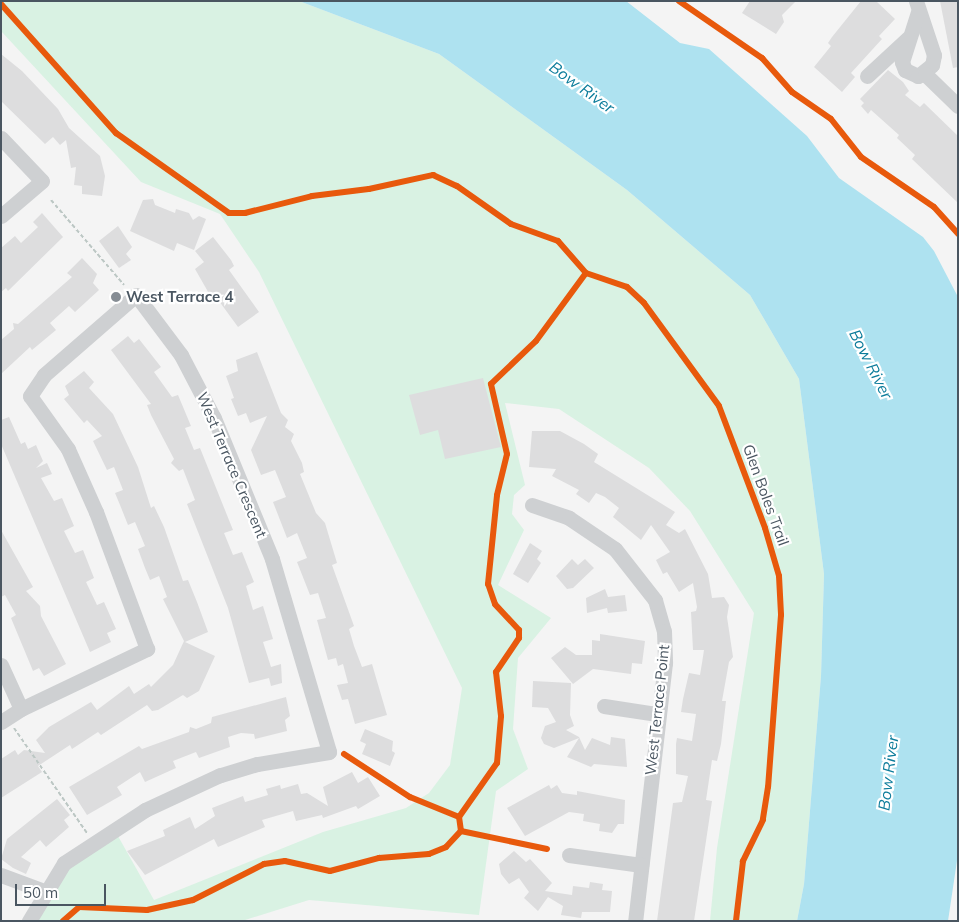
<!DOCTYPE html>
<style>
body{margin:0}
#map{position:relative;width:959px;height:922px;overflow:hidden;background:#f4f4f4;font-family:Mulish,sans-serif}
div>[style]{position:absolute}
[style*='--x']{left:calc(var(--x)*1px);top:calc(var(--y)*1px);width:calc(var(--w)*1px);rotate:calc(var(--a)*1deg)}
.green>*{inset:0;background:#d9f2e3}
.water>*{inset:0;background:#aee2f0}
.building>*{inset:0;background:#ddddde}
.path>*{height:2px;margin-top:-1px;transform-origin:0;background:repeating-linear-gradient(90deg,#bcc7c4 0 4px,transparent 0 6.5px)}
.minor>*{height:15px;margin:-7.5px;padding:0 7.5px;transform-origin:7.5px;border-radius:7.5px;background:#ced0d2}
.cycleway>*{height:6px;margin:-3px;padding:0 3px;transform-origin:3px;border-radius:3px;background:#e8590c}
.dots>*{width:14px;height:14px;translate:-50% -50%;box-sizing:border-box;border:2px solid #fff;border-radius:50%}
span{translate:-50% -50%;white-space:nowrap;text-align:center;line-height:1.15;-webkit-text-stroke:4.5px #fff;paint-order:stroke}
.poi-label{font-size:15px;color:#4a5661;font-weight:700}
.left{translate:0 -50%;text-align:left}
.street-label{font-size:15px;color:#4a5661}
.water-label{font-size:16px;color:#0c7c9b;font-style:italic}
.frame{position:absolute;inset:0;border:2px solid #4a5661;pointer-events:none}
.scale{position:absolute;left:15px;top:884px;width:91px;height:22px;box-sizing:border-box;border:2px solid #4a5661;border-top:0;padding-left:6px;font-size:15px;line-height:18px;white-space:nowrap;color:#4a5661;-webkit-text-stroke:4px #fff;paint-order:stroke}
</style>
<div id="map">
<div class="green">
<div style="clip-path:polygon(1px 1px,299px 1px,439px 54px,627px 190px,750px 295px,799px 379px,824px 574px,821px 676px,804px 884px,797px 921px,710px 921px,717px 848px,754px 613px,690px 511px,649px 468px,559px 409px,505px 403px,525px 485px,514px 495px,512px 514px,524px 530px,498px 585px,551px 618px,518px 658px,513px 729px,528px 769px,496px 791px,479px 915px,309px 900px,242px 921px,29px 921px,44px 891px,114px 829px,154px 900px,323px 832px,406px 808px,429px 793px,450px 765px,462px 688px,259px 272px,220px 214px,141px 182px,1px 31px)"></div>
</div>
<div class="water">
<div style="clip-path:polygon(299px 1px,626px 1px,680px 43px,709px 49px,807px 136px,839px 178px,923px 237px,934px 251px,958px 297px,958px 854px,948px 921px,797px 921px,804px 884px,821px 676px,824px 574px,799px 379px,750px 295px,627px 190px,439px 54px)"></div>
</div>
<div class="building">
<div style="clip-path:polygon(750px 1px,796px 1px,782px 15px,784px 22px,776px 34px,742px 13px)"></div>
<div style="clip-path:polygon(861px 1px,876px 1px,895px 19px,879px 36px,882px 39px,851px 73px,855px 77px,842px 92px,814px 67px,831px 46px,828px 43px,832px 37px)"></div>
<div style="clip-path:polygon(940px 1px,958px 1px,958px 67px,953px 68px)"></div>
<div style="clip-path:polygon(1px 54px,22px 71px,58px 109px,69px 128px,100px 156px,105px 176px,102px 196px,82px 194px,82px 186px,74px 185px,76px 167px,71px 168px,66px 140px,60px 145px,53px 137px,45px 144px,1px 101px)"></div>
<div style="clip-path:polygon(888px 70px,903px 82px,909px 91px,905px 95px,920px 107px,924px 103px,958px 136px,958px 203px,912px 159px,915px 155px,897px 138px,899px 135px,871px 110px,868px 114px,861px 106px,864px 103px,860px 99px)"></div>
<div style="clip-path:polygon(153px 199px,155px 205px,175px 213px,176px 209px,189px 213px,193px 220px,199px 216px,206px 219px,194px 250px,177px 243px,174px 251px,130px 231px,143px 200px)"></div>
<div style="clip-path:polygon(42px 213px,63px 237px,8px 291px,6px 288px,1px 292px,1px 248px,15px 236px,21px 243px,38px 227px,33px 222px)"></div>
<div style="clip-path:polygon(118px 226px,132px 247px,126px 254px,131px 260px,119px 268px,99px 241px)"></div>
<div style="clip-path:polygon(213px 237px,231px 260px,234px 266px,229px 270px,259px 312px,238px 327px,219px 301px,215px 304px,195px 269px,204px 262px,195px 251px)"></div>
<div style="clip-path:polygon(82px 258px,97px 274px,93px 283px,99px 290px,75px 312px,69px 306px,50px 323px,56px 330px,32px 350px,30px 347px,1px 374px,1px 340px,14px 329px,13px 323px,18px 324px,72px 277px,67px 273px)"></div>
<div style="clip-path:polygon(128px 336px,134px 343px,139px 339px,161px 367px,154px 372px,172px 397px,178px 395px,191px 426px,185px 428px,194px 450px,200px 448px,233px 530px,224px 533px,233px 555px,242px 552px,254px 582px,246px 586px,253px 610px,263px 606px,273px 639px,263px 642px,271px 667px,281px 664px,282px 683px,271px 686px,269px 678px,249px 683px,228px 608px,187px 504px,195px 500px,183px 469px,179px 471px,171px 463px,174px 459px,151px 415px,147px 405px,151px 404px,111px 350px)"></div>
<div style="clip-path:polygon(257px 352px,281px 413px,288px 420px,285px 427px,294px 434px,291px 441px,302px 463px,304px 472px,300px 474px,316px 513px,325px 523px,337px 563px,332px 565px,354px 626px,349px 629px,354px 646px,362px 667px,372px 664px,387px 715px,355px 724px,348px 699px,342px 700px,337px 685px,348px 683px,343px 664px,338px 666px,336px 658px,328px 660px,317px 620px,326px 618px,318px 593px,310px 595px,297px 562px,307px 558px,297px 533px,287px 538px,273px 502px,286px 497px,275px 470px,261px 475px,251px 450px,267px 416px,250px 423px,246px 413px,238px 416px,231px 399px,234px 398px,226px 376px,238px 371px,236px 360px)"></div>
<div style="clip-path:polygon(84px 371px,94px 382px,89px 388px,113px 414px,138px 467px,151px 508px,154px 506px,164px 527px,183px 581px,188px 580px,197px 602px,208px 632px,185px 642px,215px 656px,199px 691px,187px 698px,183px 695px,158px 710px,152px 711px,147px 705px,101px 735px,98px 732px,72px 749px,70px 745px,38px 766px,42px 772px,1px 798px,1px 759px,15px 750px,18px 755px,24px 750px,45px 753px,36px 740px,49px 727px,91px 702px,97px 710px,129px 686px,134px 694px,149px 684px,151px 687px,173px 665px,184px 641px,163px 599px,167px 597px,159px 576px,150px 580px,145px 568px,138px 549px,145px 546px,135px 522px,128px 525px,120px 505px,115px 493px,123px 490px,114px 467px,107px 470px,93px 441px,102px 436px,87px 420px,84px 423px,64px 399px,69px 395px,65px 386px)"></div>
<div style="clip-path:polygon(483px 378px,501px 447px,445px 459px,438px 430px,420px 435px,409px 395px)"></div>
<div style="clip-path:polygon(9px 417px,21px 444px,25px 442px,28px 449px,36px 445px,43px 461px,36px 468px,47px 463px,52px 474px,41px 478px,54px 501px,62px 498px,74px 526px,64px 531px,75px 553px,83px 550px,94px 578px,86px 582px,97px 605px,104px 602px,116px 629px,107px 633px,111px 642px,90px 652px,1px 444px,1px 420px)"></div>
<div style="clip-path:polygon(532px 431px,560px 431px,584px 444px,598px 454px,594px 462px,675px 512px,666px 525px,679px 533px,685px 529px,708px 574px,712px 598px,724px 597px,729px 605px,727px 617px,733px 657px,729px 662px,722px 701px,726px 701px,721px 744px,717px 761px,712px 760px,706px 800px,712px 801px,694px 921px,657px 921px,673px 803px,682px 802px,688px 776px,676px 774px,676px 744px,677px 738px,692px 741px,696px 714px,681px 712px,683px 699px,689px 673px,700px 675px,702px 663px,704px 650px,693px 650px,691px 612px,696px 611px,697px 607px,693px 583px,679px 592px,667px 572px,663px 574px,656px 560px,670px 552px,651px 525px,641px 540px,613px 517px,619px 508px,605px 497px,596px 493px,589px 503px,576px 494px,579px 490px,552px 476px,556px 469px,529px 467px)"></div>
<div style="clip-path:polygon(1px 530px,33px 587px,26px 591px,40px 606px,41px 616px,66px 664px,44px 676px,39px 668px,33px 671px,11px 618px,16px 615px,5px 595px,1px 597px)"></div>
<div style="clip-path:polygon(530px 543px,542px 551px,537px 559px,541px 563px,528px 583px,513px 574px)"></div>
<div style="clip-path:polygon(572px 559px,578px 565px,585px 559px,594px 568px,573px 588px,567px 589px,556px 576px)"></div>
<div style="clip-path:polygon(605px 589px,608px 597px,625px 595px,627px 611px,608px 613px,607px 608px,587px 613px,586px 598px)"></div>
<div style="clip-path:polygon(600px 634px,645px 641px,642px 664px,632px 663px,631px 674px,593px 669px,573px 684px,551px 658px,565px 647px,576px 655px,592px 655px,592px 640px,600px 641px)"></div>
<div style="clip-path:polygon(533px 681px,571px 683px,570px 715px,574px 726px,566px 730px,579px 737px,585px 750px,592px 738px,610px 745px,611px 737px,625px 739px,627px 767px,594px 764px,591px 767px,567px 757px,579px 738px,554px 748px,544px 744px,541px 738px,545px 726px,556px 722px,548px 708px,532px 707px)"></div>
<div style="clip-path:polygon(286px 697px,290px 716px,285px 720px,287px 731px,255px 739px,254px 734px,241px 733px,228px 737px,230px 747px,199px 758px,196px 752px,173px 761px,176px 768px,145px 782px,140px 772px,117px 787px,122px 795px,87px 815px,69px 787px,139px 746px,142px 749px,189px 732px,190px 727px,196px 729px,211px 723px,212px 717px)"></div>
<div style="clip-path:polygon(365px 729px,393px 741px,392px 751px,395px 753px,390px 766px,362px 754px,366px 744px,360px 741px)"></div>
<div style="clip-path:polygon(352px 772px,358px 783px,368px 777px,380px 796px,358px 809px,356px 806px,323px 818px,322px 815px,296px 821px,293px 811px,262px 820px,265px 827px,218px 847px,214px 839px,145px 875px,127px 851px,165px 836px,163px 830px,190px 817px,195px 829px,215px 816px,212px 808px,243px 796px,245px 802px,268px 795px,266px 789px,280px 785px,281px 789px,298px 784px,301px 794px,307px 793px,328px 806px,323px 787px)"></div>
<div style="clip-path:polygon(549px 785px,551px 789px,557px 785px,562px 793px,577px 795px,577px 791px,625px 800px,624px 824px,618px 824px,612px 833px,599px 831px,600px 824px,583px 821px,584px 814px,569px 812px,525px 836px,507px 808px)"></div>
<div style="clip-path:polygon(57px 799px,70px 815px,64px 820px,69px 827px,46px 847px,40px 840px,21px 857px,31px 863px,26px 874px,13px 868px,1px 859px,7px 839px)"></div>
<div style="clip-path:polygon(514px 851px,526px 862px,530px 859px,552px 883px,545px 891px,572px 895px,573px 886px,589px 888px,590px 882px,603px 884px,602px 890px,612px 891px,610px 912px,582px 912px,581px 918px,561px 915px,563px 906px,548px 897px,538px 911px,524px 898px,529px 892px,519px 878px,509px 884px,501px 874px,499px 864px)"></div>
</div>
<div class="path">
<div style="--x:51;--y:200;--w:112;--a:49.3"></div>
<div style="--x:14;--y:728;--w:128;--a:55.2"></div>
</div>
<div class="minor">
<div style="--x:916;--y:1;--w:57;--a:71.6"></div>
<div style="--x:934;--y:55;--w:10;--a:101"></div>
<div style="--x:932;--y:65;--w:18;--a:142"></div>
<div style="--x:918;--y:76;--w:14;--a:-155"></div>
<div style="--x:905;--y:70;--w:9;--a:-111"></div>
<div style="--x:902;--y:62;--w:52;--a:-72.3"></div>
<div style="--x:925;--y:74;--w:46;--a:44.1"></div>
<div style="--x:867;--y:76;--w:56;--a:-42.8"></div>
<div style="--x:1;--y:138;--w:59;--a:46.4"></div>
<div style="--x:42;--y:181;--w:54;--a:139.5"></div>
<div style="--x:532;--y:505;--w:39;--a:19"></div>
<div style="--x:569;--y:518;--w:55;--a:34"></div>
<div style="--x:615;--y:549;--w:65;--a:51.9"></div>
<div style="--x:655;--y:600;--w:32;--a:74"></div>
<div style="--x:664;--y:631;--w:32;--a:88"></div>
<div style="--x:665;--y:663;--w:260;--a:96.6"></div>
<div style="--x:1;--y:665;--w:48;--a:65.6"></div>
<div style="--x:604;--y:706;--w:54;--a:8.6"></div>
<div style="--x:1;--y:722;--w:24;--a:-33"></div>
<div style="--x:21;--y:709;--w:140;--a:-25.5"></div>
<div style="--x:147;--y:649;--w:146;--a:-110.4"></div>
<div style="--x:96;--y:512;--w:69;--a:-114"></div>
<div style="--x:68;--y:449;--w:65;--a:-125.6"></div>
<div style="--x:30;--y:396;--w:25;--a:-56"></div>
<div style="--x:44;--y:375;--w:122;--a:-41"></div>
<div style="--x:136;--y:295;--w:75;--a:53.1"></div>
<div style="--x:181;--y:355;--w:71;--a:62.4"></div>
<div style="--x:214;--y:418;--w:152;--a:67.6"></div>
<div style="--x:272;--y:559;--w:201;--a:73.5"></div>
<div style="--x:329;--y:752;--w:73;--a:170.5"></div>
<div style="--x:257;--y:764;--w:39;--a:163"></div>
<div style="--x:220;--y:775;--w:83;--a:155"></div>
<div style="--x:145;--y:810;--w:97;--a:146.8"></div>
<div style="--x:64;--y:863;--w:68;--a:121.1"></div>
<div style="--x:569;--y:855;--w:73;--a:7.9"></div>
<div style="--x:1;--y:875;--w:46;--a:20.4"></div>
</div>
<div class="cycleway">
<div style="--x:679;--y:1;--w:101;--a:34.5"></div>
<div style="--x:762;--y:58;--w:45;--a:48.6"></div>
<div style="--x:792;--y:92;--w:47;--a:34.7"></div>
<div style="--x:831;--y:119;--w:48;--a:51.7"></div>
<div style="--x:861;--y:157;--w:88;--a:34.4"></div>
<div style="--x:934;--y:207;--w:36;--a:48"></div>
<div style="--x:1;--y:4;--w:173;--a:48.3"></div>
<div style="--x:116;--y:133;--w:138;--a:35.3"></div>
<div style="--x:229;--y:213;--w:16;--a:0"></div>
<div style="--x:245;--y:213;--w:69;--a:-14.2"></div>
<div style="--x:312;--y:196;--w:57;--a:-7"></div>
<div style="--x:369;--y:189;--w:66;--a:-12.3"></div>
<div style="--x:433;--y:175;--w:26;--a:25"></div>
<div style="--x:457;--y:186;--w:66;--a:35.1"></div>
<div style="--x:511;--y:224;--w:50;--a:19.9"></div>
<div style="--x:558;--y:241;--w:43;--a:48.8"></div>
<div style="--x:586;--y:273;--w:43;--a:18.9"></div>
<div style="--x:627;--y:287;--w:23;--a:43"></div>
<div style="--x:644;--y:303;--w:127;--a:53.9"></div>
<div style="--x:719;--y:406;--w:130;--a:69.3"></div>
<div style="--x:765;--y:528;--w:50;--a:73.7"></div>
<div style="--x:779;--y:576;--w:39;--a:87"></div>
<div style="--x:781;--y:615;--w:172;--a:94.3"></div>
<div style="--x:768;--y:787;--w:33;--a:99"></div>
<div style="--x:763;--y:820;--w:46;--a:116"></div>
<div style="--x:743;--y:861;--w:60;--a:96.7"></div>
<div style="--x:344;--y:754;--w:79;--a:33.1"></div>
<div style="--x:410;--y:797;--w:53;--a:22.2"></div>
<div style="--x:547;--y:849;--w:88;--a:-168.2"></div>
<div style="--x:461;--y:831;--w:14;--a:-98"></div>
<div style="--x:459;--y:817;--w:66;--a:-54.9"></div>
<div style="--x:497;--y:763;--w:47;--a:-85.1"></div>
<div style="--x:501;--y:716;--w:44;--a:-96.5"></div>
<div style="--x:496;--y:672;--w:41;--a:-55.9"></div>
<div style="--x:519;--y:638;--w:8;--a:-90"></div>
<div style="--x:519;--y:630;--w:35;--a:-133"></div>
<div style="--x:495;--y:604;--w:21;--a:-109"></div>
<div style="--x:488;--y:584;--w:89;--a:-84.2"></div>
<div style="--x:497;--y:495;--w:42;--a:-76.3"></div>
<div style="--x:507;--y:454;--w:72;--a:-102.9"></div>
<div style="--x:491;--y:384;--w:62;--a:-43.7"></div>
<div style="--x:536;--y:341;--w:84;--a:-53.7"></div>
<div style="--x:63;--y:921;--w:21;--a:-41"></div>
<div style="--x:79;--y:907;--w:68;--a:2.5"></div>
<div style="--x:147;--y:910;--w:47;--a:-12.3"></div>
<div style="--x:193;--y:900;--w:80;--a:-26.9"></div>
<div style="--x:264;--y:864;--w:21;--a:-8"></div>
<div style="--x:285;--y:861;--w:46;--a:12.5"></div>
<div style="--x:330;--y:871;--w:51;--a:-14.9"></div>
<div style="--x:379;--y:858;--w:50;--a:-4.6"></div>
<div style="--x:429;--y:854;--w:18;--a:-22"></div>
<div style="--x:446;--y:847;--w:22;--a:-47"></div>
</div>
<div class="dots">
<div style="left:116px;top:297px;background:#868d94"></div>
</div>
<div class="poi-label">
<span class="left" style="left:126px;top:297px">West Terrace 4</span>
</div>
<div class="street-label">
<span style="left:232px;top:465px;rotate:67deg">West Terrace Crescent</span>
<span style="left:766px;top:495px;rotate:70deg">Glen Boles Trail</span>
<span style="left:657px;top:710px;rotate:-84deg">West Terrace Point</span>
</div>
<div class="water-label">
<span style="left:582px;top:87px;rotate:36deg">Bow River</span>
<span style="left:871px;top:364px;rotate:63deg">Bow River</span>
<span style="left:888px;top:773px;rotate:-83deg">Bow River</span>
</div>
<div class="frame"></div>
<div class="scale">50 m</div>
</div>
